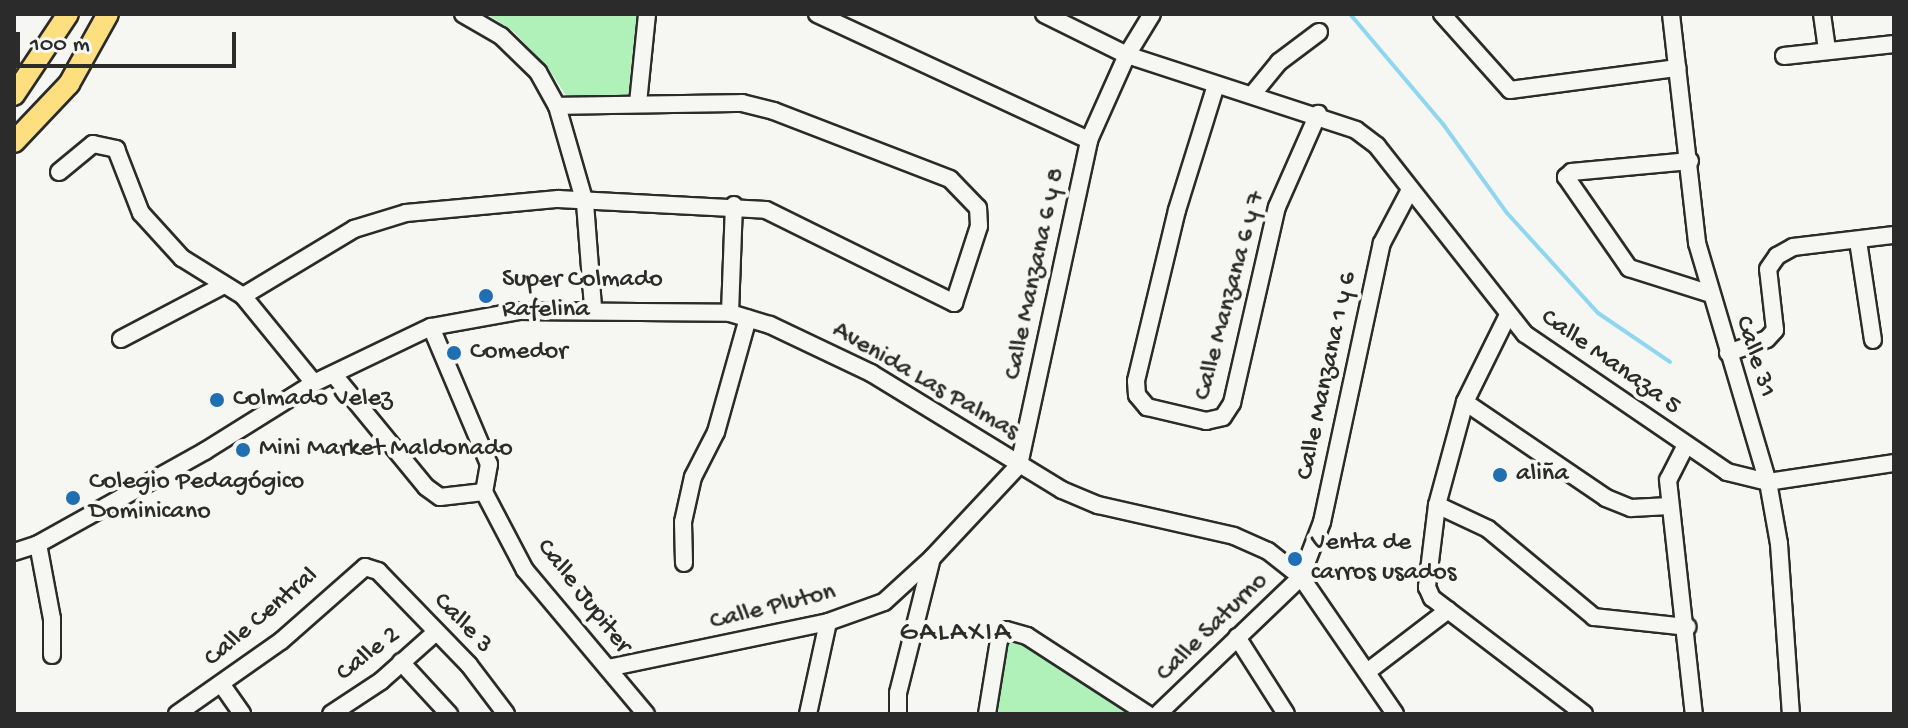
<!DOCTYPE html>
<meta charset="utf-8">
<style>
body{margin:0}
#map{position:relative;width:1908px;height:728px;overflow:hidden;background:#f6f6f2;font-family:"Gochi Hand",sans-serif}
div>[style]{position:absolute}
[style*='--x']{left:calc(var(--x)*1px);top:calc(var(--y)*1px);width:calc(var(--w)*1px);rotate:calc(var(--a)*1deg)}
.green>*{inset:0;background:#b0f1b9}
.stream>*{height:4px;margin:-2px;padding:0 2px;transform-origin:2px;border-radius:2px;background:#8fd6f1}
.roads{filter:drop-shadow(2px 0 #2b2b2b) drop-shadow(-2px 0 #2b2b2b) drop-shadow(0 2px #2b2b2b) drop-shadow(0 -2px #2b2b2b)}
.minor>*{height:16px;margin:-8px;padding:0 8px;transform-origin:8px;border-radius:8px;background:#f6f6f2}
.major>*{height:20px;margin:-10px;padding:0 10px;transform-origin:10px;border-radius:10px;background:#fedf80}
.dots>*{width:22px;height:22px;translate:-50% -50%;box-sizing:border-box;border:4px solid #f6f6f2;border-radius:50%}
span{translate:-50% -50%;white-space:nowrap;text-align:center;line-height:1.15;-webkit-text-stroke:8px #f6f6f2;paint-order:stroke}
.street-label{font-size:26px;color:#2b2b2b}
.poi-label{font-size:26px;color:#2b2b2b}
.left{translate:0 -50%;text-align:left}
.neighbourhood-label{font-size:28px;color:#2b2b2b;letter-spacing:2px}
.frame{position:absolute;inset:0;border:16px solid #2b2b2b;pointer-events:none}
.scale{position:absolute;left:16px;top:32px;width:220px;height:36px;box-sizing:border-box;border:4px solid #2b2b2b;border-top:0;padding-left:10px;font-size:24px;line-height:28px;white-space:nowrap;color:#2b2b2b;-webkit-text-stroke:6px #f6f6f2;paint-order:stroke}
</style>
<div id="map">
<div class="green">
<div style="clip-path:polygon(487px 14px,641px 14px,633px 100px,569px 100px,548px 68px,514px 32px)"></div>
<div style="clip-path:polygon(1007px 632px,1137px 714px,996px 714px)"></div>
</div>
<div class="stream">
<div style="--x:1350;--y:14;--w:144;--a:49.8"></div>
<div style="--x:1443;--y:124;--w:110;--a:54.3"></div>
<div style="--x:1507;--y:213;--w:135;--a:47.7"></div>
<div style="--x:1598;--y:313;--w:87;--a:34.2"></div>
</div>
<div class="roads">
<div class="minor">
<div style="--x:463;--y:14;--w:44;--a:30.1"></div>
<div style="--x:501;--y:36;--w:52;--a:44.2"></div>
<div style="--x:538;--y:72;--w:39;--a:61"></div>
<div style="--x:557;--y:106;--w:101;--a:73.9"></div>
<div style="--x:585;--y:203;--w:105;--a:85.6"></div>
<div style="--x:817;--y:14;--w:300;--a:24.9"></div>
<div style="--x:1044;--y:14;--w:93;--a:26.3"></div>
<div style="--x:1127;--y:55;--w:241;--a:18.1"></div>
<div style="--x:1356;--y:130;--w:26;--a:37"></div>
<div style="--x:1377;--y:146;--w:239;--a:51.8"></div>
<div style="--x:1525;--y:334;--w:245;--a:34.3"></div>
<div style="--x:1727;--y:472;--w:42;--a:13.7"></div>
<div style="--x:1768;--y:482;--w:127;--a:-8.6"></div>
<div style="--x:1442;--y:14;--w:102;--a:48.2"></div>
<div style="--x:1510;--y:90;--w:169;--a:-7.5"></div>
<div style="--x:1671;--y:14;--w:230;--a:83.5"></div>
<div style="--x:1697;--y:243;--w:249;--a:73.5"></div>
<div style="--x:1768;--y:482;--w:63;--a:79.9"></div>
<div style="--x:1779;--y:544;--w:170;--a:86"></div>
<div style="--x:1822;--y:14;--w:37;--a:82"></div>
<div style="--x:1784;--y:56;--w:111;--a:-6.2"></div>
<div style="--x:1216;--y:85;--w:131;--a:107.3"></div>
<div style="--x:1177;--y:210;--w:176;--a:103.5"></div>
<div style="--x:1136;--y:381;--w:14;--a:86"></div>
<div style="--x:1137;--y:395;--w:16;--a:50"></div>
<div style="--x:1147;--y:407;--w:61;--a:13.3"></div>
<div style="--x:1206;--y:421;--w:17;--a:-13"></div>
<div style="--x:1223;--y:417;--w:17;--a:-57"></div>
<div style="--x:1232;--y:403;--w:201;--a:-77.1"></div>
<div style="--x:1277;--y:207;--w:102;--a:-66.2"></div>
<div style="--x:1252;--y:95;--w:43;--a:-50.7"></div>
<div style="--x:1279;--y:62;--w:50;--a:-36.9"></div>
<div style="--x:638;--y:103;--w:89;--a:-84.2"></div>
<div style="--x:1690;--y:161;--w:119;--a:174.7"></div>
<div style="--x:1572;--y:172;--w:8;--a:140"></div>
<div style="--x:1566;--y:177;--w:111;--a:55.3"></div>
<div style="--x:1629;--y:268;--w:83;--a:17.6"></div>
<div style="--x:59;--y:172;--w:44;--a:-39.5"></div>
<div style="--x:93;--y:144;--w:24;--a:12"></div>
<div style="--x:116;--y:149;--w:69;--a:68.7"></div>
<div style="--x:141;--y:213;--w:61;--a:47.7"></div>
<div style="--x:182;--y:258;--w:72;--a:31.9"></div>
<div style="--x:243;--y:296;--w:112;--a:50.8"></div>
<div style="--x:1858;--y:241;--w:100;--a:81.4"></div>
<div style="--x:243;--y:296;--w:130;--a:-31.1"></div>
<div style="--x:354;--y:229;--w:54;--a:-17.1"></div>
<div style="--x:406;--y:213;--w:153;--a:-5.3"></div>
<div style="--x:558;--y:199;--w:208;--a:3"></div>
<div style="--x:766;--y:210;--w:210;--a:26.3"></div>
<div style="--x:954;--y:303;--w:81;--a:-72"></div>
<div style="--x:979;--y:226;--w:18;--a:-93"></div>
<div style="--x:978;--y:208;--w:40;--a:-134"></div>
<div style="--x:950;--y:179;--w:189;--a:-158.9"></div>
<div style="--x:774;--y:111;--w:33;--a:-166"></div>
<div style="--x:742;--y:103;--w:185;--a:179.1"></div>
<div style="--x:730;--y:313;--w:108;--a:-87.9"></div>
<div style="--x:1507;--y:317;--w:95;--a:116.3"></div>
<div style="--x:1465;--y:402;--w:107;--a:105.2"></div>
<div style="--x:1437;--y:505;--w:83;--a:97"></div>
<div style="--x:1427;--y:587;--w:12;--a:66"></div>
<div style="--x:1432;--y:598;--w:191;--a:37.3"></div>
<div style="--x:431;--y:327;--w:149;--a:67.1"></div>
<div style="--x:489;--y:464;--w:28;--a:100"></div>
<div style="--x:484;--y:492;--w:88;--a:62.3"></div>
<div style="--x:525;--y:570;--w:188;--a:50"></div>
<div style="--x:121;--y:339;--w:116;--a:-27.7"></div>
<div style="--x:1728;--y:353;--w:41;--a:-19.7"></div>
<div style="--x:1767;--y:339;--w:12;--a:-48"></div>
<div style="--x:1775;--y:330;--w:61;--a:-96.5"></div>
<div style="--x:1768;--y:269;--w:16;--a:-55"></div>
<div style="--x:1777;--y:256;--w:18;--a:-29"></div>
<div style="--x:1793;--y:247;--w:102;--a:-6.8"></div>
<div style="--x:334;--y:375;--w:145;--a:50.6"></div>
<div style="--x:426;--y:487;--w:17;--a:36"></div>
<div style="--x:440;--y:497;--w:44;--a:-6.5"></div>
<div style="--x:1465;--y:402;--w:171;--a:34.2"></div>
<div style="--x:1606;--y:498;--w:27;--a:22"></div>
<div style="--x:1631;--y:508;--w:39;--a:-3"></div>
<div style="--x:1686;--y:445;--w:39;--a:117"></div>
<div style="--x:1668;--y:480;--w:235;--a:83.7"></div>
<div style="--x:1437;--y:505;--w:56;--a:25.2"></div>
<div style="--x:1488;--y:529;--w:138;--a:39.7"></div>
<div style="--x:1594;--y:617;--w:94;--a:6.1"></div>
<div style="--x:38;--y:544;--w:76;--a:79.4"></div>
<div style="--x:52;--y:619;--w:36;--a:90"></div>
<div style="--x:14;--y:552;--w:25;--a:-18"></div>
<div style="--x:38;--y:544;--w:191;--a:-29.1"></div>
<div style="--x:205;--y:451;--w:128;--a:-32"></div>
<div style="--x:314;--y:383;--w:130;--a:-25.6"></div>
<div style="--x:431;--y:327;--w:89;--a:-10.3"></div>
<div style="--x:519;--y:311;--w:211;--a:0.5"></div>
<div style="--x:730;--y:313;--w:42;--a:16.7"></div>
<div style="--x:770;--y:325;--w:112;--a:25.4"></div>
<div style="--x:871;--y:373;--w:224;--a:31.5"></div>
<div style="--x:1062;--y:490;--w:39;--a:23"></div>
<div style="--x:1098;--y:505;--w:139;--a:12.8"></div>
<div style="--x:1234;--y:536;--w:37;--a:24"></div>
<div style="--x:1268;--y:551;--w:42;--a:38.2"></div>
<div style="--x:1301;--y:577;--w:166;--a:55.5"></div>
<div style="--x:684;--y:563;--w:41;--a:-91.4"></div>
<div style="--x:683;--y:522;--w:46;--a:-77.5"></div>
<div style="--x:693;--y:477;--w:51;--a:-62.9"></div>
<div style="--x:716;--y:432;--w:118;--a:-74.3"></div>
<div style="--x:1237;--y:637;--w:91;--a:57.5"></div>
<div style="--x:401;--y:662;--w:71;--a:47.3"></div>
<div style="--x:608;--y:668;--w:225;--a:-11.8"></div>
<div style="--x:828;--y:622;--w:59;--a:-19.7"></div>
<div style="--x:884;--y:602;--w:65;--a:-42.5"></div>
<div style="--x:1367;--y:672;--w:102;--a:-37.4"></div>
<div style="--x:222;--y:685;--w:35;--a:55"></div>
<div style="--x:177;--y:714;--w:127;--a:-35.1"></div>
<div style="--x:281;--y:641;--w:112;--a:-41.4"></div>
<div style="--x:365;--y:567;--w:14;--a:17"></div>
<div style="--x:378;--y:571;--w:131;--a:45.9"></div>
<div style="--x:469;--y:665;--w:61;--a:52.9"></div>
<div style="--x:331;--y:714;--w:60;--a:-33.4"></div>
<div style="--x:381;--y:681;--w:74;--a:-41.7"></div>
<div style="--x:808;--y:714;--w:94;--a:-77.7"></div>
<div style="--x:898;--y:714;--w:21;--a:-90"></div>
<div style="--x:898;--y:693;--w:139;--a:-75.9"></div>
<div style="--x:932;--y:558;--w:127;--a:-46.9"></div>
<div style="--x:1019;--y:465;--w:332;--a:-77.8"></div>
<div style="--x:1089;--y:140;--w:93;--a:-65.9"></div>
<div style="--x:1127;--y:55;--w:48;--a:-58.6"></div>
<div style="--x:987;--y:714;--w:75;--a:-80.8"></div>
<div style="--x:999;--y:640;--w:12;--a:-55"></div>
<div style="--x:1006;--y:630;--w:22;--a:16"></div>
<div style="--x:1027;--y:636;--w:143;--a:33"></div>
<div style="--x:1158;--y:714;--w:198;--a:-43.8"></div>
<div style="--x:1301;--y:577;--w:59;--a:-69.1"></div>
<div style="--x:1322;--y:522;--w:285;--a:-77.9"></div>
<div style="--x:1382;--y:243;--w:60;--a:-62.2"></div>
</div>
<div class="major">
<div style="--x:14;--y:95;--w:97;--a:-56.3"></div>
<div style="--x:14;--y:142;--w:80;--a:-46.5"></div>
<div style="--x:69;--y:84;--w:80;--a:-60.9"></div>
</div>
</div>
<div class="dots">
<div style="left:486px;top:296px;background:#1f6fb2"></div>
<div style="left:454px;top:353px;background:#1f6fb2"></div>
<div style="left:217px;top:400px;background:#1f6fb2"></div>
<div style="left:243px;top:450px;background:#1f6fb2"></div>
<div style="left:1500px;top:475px;background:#1f6fb2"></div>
<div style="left:73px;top:498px;background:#1f6fb2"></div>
<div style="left:1295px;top:559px;background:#1f6fb2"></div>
</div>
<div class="street-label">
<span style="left:1036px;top:274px;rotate:-78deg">Calle Manzana 6 y 8</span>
<span style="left:1231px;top:296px;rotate:-75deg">Calle Manzana 6 y 7</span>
<span style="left:1754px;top:357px;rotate:72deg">Calle 31</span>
<span style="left:1610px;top:363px;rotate:35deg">Calle Manaza 5</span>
<span style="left:1328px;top:376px;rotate:-78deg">Calle Manzana 1 y 6</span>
<span style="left:925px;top:382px;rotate:30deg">Avenida Las Palmas</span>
<span style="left:583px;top:597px;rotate:52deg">Calle Jupiter</span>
<span style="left:773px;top:608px;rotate:-14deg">Calle Pluton</span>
<span style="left:262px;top:618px;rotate:-40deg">Calle Central</span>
<span style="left:462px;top:624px;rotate:46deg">Calle 3</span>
<span style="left:1213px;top:628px;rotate:-44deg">Calle Saturno</span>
<span style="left:369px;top:655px;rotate:-38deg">Calle 2</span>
</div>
<div class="poi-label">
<span class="left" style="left:502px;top:296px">Super Colmado<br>Rafelina</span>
<span class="left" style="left:470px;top:353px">Comedor</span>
<span class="left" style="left:233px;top:400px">Colmado Velez</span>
<span class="left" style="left:259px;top:450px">Mini Market Maldonado</span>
<span class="left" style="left:1516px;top:475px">aliña</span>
<span class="left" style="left:89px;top:498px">Colegio Pedagógico<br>Dominicano</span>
<span class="left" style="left:1311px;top:559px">Venta de<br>carros usados</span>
</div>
<div class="neighbourhood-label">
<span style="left:956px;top:634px">GALAXIA</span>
</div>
<div class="frame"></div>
<div class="scale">100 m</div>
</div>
